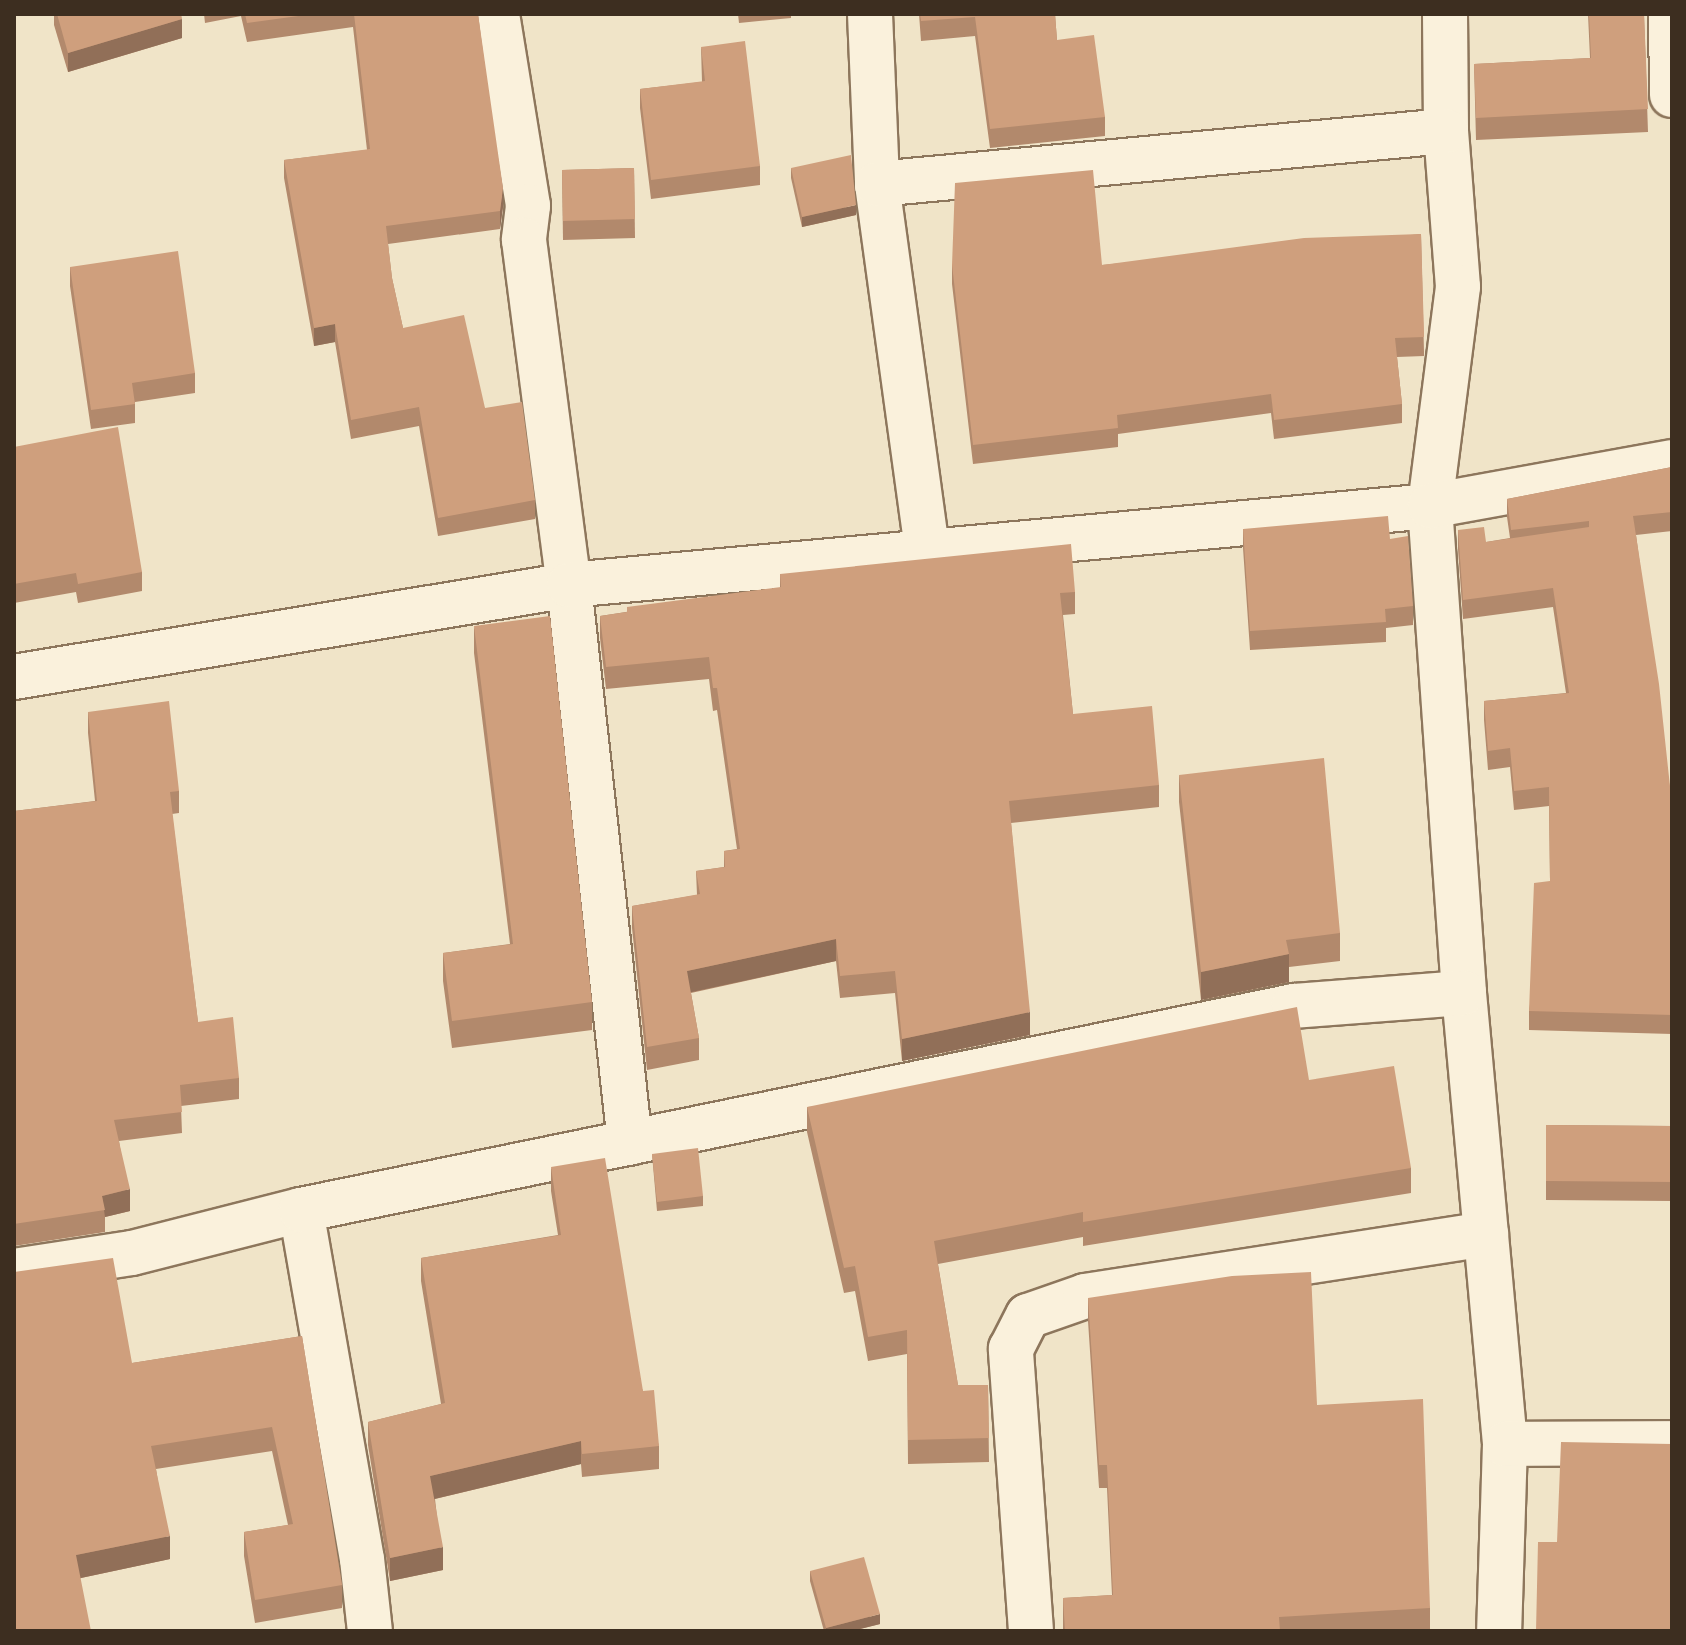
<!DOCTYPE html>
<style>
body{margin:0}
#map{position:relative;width:1686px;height:1645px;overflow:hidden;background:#f0e4c8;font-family:"Source Serif 4",serif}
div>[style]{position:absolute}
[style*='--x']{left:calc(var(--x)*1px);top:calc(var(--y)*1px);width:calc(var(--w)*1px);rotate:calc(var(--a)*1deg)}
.roads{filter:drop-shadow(2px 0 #8d765c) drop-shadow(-2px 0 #8d765c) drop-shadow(0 2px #8d765c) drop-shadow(0 -2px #8d765c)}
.minor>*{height:44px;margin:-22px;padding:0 22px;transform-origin:22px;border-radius:22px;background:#faf1dc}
.wall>*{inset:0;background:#b2896c}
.shaded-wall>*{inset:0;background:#916f58}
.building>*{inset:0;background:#cf9f7d}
span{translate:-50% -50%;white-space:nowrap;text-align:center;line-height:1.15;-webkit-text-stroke:6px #f7eed8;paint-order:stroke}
.frame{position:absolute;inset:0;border:16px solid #3d2e20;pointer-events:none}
</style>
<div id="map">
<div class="roads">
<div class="minor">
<div style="--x:497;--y:14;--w:194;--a:80.8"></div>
<div style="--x:528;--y:206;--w:34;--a:97"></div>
<div style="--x:524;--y:240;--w:348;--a:82.6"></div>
<div style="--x:569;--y:585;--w:561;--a:83.76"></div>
<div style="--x:870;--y:14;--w:170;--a:87.6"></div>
<div style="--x:877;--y:184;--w:368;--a:82.2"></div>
<div style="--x:1445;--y:14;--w:117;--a:89.5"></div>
<div style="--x:1446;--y:131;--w:156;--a:85.6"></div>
<div style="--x:1458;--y:287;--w:221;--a:97.3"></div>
<div style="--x:1430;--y:506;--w:488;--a:86"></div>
<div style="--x:1464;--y:993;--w:453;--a:84.8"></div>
<div style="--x:1505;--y:1444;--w:187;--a:91.8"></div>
<div style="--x:1671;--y:14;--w:81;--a:89.3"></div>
<div style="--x:877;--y:184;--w:571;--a:-5.32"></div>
<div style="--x:14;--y:677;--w:563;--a:-9.41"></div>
<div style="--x:569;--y:585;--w:865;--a:-5.24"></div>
<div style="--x:1430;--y:506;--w:246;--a:-10.3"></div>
<div style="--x:301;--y:1210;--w:354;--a:80.1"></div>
<div style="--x:362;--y:1559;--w:72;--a:83.7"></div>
<div style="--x:14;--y:1271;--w:119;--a:-8.7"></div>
<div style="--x:132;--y:1253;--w:174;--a:-14.3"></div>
<div style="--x:301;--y:1210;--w:1014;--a:-11.61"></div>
<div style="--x:1294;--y:1006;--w:170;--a:-4.4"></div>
<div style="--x:1505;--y:1444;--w:167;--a:-0.3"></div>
<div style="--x:1031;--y:1631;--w:283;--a:-94.1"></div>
<div style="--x:1011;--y:1349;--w:37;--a:-63"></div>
<div style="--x:1028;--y:1316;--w:60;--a:-19.3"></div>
<div style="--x:1085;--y:1296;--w:406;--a:-8.8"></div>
</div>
</div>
<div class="wall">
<div style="clip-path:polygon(54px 14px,181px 14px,182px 38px,68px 72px,54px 25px)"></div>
<div style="clip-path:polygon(204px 14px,478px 14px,503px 207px,500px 229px,388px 244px,392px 278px,403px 328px,485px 408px,535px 500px,535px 519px,438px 536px,419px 426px,351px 439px,335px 342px,314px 346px,284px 178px,284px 160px,367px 150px,353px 27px,247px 42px,241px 16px,205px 23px)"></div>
<div style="clip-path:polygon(738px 14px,791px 14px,791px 18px,739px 23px)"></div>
<div style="clip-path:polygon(919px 14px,1055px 14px,1057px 40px,1105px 117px,1105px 136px,990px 148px,975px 36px,921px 41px)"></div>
<div style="clip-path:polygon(1588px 14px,1644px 14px,1648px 132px,1476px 140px,1474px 64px,1590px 58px)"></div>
<div style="clip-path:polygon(701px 47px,760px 166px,760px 185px,651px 199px,640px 108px,640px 89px,702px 82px)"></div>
<div style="clip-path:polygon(634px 168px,635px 238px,563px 240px,562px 170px)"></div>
<div style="clip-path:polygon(791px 168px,856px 215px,802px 227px,791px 178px)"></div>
<div style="clip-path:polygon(1421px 234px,1424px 352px,1424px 356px,1397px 357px,1402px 404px,1402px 423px,1274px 439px,1271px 413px,1118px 434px,1118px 447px,973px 464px,952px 284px,952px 265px,1102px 265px)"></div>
<div style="clip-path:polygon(70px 267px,195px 373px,195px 393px,135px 402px,135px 423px,91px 429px,70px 286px)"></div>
<div style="clip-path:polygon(14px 447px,142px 572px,142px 591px,78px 603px,76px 592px,14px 603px)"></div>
<div style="clip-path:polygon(1672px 467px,1672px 531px,1636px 535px,1672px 805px,1672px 1034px,1529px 1030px,1529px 1011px,1550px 881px,1549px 806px,1514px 810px,1510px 767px,1488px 770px,1484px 720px,1484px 701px,1566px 693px,1553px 607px,1463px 619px,1458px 549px,1458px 530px,1486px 542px,1510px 538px,1507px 517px,1507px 499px)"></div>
<div style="clip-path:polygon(1243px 529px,1390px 539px,1413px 606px,1413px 625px,1386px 628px,1386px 642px,1250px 650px,1243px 548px)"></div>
<div style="clip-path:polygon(780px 574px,1075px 592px,1075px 614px,1063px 615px,1073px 714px,1159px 785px,1159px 807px,1011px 823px,1030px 1035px,902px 1061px,895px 993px,840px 998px,836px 961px,691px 993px,699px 1038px,699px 1060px,647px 1070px,632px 928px,632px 906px,697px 895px,696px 871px,724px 867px,724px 851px,737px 849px,717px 710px,713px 711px,709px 679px,606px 689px,600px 638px,600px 616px,780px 588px)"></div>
<div style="clip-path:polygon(474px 626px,592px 1002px,592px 1030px,452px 1048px,443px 981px,443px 953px,510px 944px,474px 653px)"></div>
<div style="clip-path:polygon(88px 712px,179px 791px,179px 813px,172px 814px,198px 1022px,239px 1078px,239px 1099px,181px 1106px,182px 1133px,119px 1141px,130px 1211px,105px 1217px,105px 1232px,14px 1246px,14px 811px,95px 801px,88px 733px)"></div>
<div style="clip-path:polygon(1179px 775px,1340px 933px,1340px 961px,1289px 967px,1289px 982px,1201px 1000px,1179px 802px)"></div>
<div style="clip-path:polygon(1309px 1080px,1411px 1168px,1411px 1193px,1083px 1246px,1083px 1237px,938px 1264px,958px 1385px,988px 1385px,989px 1462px,908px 1464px,907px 1354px,868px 1361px,855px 1291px,844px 1293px,807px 1132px,807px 1107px)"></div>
<div style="clip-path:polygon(1546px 1125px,1672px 1126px,1672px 1201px,1546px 1200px)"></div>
<div style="clip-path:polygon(652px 1154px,703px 1196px,703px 1206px,657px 1211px)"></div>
<div style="clip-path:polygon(551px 1167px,643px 1391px,659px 1446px,659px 1469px,582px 1477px,581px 1464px,435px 1499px,443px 1570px,390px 1581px,368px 1445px,368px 1422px,441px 1404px,421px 1281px,421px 1258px,558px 1235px,551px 1191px)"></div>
<div style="clip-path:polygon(1088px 1298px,1317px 1405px,1430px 1608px,1430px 1631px,1063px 1631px,1063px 1598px,1112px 1595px,1107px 1488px,1099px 1488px,1088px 1321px)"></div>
<div style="clip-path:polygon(302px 1336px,342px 1585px,342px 1608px,255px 1623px,244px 1556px,244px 1532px,288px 1525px,272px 1451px,156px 1469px,170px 1559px,81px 1578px,14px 1631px,132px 1363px)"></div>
<div style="clip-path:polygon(810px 1571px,880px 1624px,852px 1631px,824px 1631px,810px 1581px)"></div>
</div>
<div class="shaded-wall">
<div style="clip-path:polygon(182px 19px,182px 38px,68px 72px,68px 53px)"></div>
<div style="clip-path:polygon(503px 188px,503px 207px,500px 229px,500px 211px)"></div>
<div style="clip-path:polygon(856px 205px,856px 215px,802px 227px,802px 217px)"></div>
<div style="clip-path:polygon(335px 324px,335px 342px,314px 346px,314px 328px)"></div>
<div style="clip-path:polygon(836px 939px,836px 961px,687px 993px,687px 971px)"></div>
<div style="clip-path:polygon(1289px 954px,1289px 982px,1201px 1000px,1201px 972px)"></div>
<div style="clip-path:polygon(1030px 1012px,1030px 1035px,902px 1061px,902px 1039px)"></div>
<div style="clip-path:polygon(130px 1189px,130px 1211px,105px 1217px,102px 1196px)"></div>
<div style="clip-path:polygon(581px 1441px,581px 1464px,430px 1500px,430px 1476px)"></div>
<div style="clip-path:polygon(170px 1536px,170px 1559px,76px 1579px,76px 1555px)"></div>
<div style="clip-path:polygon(443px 1547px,443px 1570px,390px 1581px,390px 1558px)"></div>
<div style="clip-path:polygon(880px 1614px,880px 1624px,852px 1631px,826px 1631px,826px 1628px)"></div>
</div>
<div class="building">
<div style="clip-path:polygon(57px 14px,181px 14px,182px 19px,68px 53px)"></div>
<div style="clip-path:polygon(245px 14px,313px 14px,247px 23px)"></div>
<div style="clip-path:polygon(354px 14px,478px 14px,503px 188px,500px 211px,386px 226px,392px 278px,403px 328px,464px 315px,485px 408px,522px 402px,535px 500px,438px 518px,419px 407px,351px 420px,335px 324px,314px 328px,284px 160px,370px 149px)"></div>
<div style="clip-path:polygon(920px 14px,1055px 14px,1057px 40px,1094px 35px,1105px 117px,990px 129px,975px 17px,921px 21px)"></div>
<div style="clip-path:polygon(1589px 14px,1644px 14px,1648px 109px,1476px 118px,1474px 64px,1591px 58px)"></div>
<div style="clip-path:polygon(745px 41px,760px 166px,651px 180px,640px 89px,705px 81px,701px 47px)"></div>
<div style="clip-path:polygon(851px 155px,856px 205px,802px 217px,791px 168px)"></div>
<div style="clip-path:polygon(634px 168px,635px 219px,563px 221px,562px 170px)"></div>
<div style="clip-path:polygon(1093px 170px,1102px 265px,1304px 238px,1421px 234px,1424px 333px,1424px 337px,1395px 338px,1402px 404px,1274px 420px,1271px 394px,1117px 415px,1118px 428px,973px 445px,952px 265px,955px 183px)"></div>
<div style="clip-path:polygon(178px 251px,195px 373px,132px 383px,135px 404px,91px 410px,70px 267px)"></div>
<div style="clip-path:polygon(118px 427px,142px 572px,78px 584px,76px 573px,14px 584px,14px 447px)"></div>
<div style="clip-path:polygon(1672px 467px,1672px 512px,1633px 516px,1659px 684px,1672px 805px,1672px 1015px,1529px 1011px,1534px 883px,1550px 881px,1549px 787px,1514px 791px,1510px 748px,1488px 751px,1484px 701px,1569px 693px,1553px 588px,1463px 600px,1458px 530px,1484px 527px,1486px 542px,1589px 527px,1589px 521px,1511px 530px,1507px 499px)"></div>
<div style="clip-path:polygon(1388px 516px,1390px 539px,1408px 536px,1413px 606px,1385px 609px,1386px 622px,1250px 631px,1243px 529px)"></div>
<div style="clip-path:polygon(1071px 544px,1075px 592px,1060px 593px,1073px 714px,1152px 706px,1159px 785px,1009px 801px,1030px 1012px,902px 1039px,895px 971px,840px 976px,836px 939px,687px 971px,699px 1038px,647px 1047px,632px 906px,700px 894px,696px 871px,725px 867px,724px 851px,740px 849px,717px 688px,713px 688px,709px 657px,606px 667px,600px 616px,627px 612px,627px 607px,781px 587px,780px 574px)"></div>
<div style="clip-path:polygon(550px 616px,592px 1002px,452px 1021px,443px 953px,513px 944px,474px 626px)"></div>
<div style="clip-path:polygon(169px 701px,179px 791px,170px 792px,198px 1022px,233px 1017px,239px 1078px,180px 1085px,182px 1112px,114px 1120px,130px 1189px,102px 1196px,105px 1210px,14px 1224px,14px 811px,97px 801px,88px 712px)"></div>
<div style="clip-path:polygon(1324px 758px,1340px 933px,1286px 940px,1289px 954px,1201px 972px,1179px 775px)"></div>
<div style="clip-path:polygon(1297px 1007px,1309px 1080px,1394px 1066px,1411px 1168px,1083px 1222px,1083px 1212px,934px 1241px,958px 1385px,988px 1385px,989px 1438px,908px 1440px,907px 1330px,868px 1337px,855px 1266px,844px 1268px,807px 1107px)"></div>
<div style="clip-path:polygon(1546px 1125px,1672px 1126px,1672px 1182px,1546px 1181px)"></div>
<div style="clip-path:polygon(698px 1148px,703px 1196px,657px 1202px,652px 1154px)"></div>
<div style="clip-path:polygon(605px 1158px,643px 1391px,654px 1390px,659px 1446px,582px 1454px,581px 1441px,430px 1476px,443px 1547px,390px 1558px,368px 1422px,445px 1403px,421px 1258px,561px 1235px,551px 1167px)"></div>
<div style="clip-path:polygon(113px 1258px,132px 1363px,302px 1336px,342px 1585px,255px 1600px,244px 1532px,293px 1524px,272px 1427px,151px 1446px,170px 1536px,76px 1555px,91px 1631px,14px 1631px,14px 1272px)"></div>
<div style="clip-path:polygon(1311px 1272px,1317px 1405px,1423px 1399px,1430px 1608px,1279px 1617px,1280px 1631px,1065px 1631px,1063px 1598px,1113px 1595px,1107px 1465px,1099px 1465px,1088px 1298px,1232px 1276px)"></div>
<div style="clip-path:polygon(1561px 1442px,1672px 1444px,1672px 1631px,1536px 1631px,1538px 1542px,1557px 1542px)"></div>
<div style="clip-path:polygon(864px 1557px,880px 1614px,826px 1628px,810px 1571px)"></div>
</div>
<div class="frame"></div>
</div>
